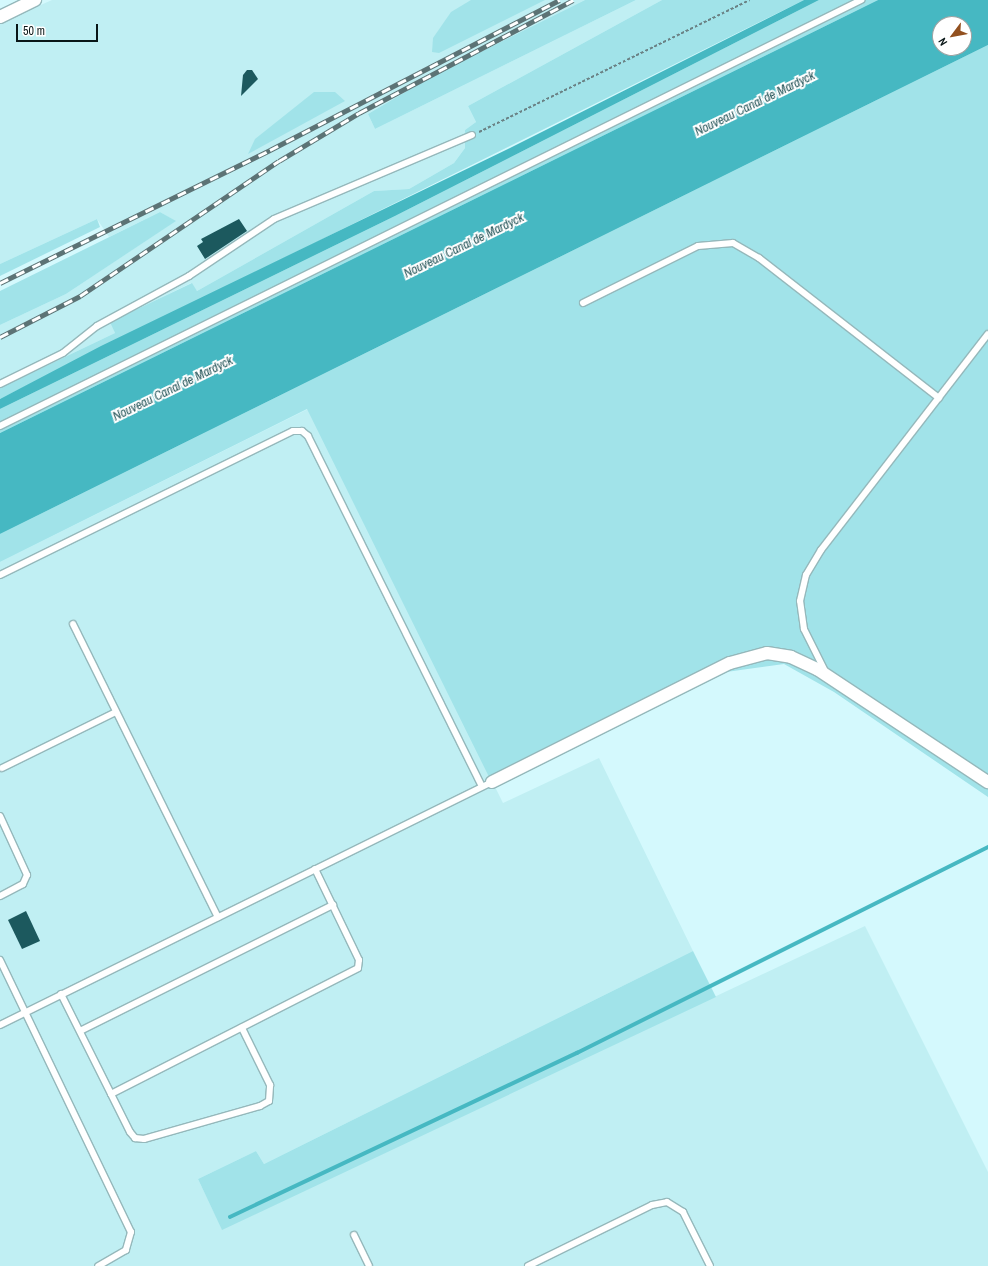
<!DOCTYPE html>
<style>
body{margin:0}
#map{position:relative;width:988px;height:1266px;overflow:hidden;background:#d4f9fd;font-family:"Archivo Narrow",sans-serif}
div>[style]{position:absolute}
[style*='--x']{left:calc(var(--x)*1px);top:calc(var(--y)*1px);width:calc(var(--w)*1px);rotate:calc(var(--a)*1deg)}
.built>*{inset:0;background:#c0eff3}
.green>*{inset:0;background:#a1e3e9}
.water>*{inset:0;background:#46b8c2}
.stream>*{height:3.5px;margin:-1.75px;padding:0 1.75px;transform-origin:1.75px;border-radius:1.75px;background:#46b8c2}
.building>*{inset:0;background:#1c595e}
.path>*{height:2px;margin-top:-1px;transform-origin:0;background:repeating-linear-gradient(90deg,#6a8285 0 3px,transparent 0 5px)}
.roads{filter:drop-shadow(1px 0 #95b8bb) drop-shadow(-1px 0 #95b8bb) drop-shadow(0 1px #95b8bb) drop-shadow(0 -1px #95b8bb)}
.service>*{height:6px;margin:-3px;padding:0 3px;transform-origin:3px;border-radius:3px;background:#fff}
.minor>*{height:12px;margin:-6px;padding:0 6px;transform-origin:6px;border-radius:6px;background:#fff}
.rail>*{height:4.5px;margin-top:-2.25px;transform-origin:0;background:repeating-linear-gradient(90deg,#fff 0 9px,#5c7375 0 18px);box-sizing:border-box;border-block:1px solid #5c7375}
span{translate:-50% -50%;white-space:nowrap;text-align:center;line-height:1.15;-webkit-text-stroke:4px #fff;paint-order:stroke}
.water-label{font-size:13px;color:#27575b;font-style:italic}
.north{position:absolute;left:932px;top:16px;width:40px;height:40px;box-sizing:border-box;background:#fff;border:1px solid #9da2a2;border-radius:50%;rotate:238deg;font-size:11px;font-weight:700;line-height:16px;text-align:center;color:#091617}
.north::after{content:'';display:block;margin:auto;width:14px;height:18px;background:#92501f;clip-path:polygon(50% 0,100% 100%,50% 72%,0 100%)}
.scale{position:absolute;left:16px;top:24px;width:82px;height:18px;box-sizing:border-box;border:2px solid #091617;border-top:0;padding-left:5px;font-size:12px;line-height:14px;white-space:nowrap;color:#091617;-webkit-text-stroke:3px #fff;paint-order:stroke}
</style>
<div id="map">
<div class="built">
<div style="clip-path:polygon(52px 0,585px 0,434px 75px,368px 114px,375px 129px,636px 0,662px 0,468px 106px,476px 122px,465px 130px,465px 148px,454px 163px,409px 189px,374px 191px,197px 291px,191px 283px,111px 322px,115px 333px,0 388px,0 325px,66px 294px,175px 221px,160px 212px,109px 237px,97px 219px,0 264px,0 23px)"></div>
<div style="clip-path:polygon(308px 409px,503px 803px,599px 758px,693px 951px,264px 1164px,256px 1151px,198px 1179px,222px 1229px,865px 926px,988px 1172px,988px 1266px,0 1266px,0 562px)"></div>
</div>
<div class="green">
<div style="clip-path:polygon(471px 0,545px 0,439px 53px,432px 52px,433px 38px,451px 12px)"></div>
<div style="clip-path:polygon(585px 0,636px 0,375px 129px,368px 114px,434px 75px)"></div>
<div style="clip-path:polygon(662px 0,804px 0,0 399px,0 388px,115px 333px,110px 322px,192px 283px,197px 291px,374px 191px,409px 189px,454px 163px,465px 148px,465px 130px,476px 122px,468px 106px)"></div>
<div style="clip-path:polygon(819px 0,878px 0,0 433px,0 409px,395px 216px)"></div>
<div style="clip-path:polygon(988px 45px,988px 797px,834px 692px,784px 664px,726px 672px,494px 787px,307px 409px,0 562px,0 534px)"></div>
<div style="clip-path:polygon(314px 92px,335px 92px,345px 101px,248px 154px,255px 139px)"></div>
<div style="clip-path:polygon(160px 212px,176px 221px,66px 294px,0 325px,0 291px)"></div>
<div style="clip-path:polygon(97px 219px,100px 227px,0 276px,0 264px)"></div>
<div style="clip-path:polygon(693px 951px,716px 997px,222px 1230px,198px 1179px,256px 1151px,264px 1164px)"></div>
</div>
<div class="water">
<div style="clip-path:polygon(804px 0,819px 0,395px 216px,0 409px,0 399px,101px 346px,510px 148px)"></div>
<div style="clip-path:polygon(evenodd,878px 0,988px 0,988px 45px,0 534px,0 433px,878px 0,940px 24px,964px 24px,964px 48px,940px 48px,940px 24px)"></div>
</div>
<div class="stream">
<div style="--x:230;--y:1217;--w:384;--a:-25.3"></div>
<div style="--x:577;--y:1053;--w:460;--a:-26.6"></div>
</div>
<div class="building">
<div style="clip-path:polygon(247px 70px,252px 70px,258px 79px,241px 96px,243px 75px)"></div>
<div style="clip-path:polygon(239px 219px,247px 231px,205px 259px,197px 246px,203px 242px,201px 239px)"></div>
<div style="clip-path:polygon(26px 911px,40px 941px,22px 949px,8px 920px)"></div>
</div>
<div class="path">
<div style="--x:479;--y:132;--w:301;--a:-26"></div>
</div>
<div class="roads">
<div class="service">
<div style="--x:583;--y:303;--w:128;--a:-26.4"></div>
<div style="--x:698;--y:246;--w:35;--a:-5"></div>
<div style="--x:733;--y:243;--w:30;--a:30"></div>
<div style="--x:759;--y:258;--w:228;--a:37.9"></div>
<div style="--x:0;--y:384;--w:70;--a:-26.2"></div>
<div style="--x:63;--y:353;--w:43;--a:-38.5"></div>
<div style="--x:97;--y:326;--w:105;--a:-28.5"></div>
<div style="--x:189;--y:276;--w:102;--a:-33.8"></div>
<div style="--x:274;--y:219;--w:215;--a:-23"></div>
<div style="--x:0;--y:426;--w:961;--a:-26.32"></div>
<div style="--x:0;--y:575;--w:326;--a:-26.2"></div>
<div style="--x:293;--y:431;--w:9;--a:0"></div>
<div style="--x:302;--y:431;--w:8;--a:40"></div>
<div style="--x:308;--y:436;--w:391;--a:63.6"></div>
<div style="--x:73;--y:624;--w:327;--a:63.7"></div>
<div style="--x:825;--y:671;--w:47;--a:-116.6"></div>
<div style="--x:804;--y:629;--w:28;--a:-98"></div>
<div style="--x:800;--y:601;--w:27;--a:-77"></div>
<div style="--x:806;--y:575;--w:29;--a:-59"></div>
<div style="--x:821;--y:550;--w:273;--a:-52.3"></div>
<div style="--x:2;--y:768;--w:127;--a:-26.2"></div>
<div style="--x:0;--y:816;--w:65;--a:65.4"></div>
<div style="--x:27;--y:875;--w:10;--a:114"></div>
<div style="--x:23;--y:884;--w:26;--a:152"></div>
<div style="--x:0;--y:960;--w:302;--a:64.3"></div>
<div style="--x:131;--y:1232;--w:19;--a:106"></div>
<div style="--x:126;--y:1250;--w:32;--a:150"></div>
<div style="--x:61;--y:994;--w:112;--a:63.4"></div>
<div style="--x:111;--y:1094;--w:277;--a:-27"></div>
<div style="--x:358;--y:968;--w:8;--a:-83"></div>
<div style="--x:359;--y:960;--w:101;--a:-115.8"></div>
<div style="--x:0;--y:1025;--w:549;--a:-26.28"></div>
<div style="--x:80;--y:1031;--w:283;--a:-26.5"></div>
<div style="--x:111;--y:1094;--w:42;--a:63.4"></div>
<div style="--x:130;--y:1132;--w:8;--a:50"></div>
<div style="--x:135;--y:1138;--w:9;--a:6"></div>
<div style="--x:144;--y:1139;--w:121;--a:-15.9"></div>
<div style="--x:260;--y:1106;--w:10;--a:-29"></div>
<div style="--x:269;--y:1101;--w:16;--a:-86"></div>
<div style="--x:270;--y:1085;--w:64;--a:-116.2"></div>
<div style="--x:354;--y:1235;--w:34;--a:64"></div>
<div style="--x:528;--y:1266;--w:138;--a:-26.2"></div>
<div style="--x:652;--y:1205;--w:15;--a:-11"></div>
<div style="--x:667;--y:1202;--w:19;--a:32"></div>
<div style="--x:683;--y:1212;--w:60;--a:63.4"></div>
</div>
<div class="minor">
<div style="--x:0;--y:17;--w:39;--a:-26"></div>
<div style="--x:492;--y:782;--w:266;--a:-26.6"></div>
<div style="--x:730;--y:663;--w:38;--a:-15"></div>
<div style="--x:767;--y:653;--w:24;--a:9"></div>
<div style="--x:791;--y:657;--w:29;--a:25"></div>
<div style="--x:817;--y:669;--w:205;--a:33.5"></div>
</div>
</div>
<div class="rail">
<div style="--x:0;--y:283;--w:301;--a:-26.2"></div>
<div style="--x:270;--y:150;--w:326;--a:-27.4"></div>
<div style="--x:0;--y:337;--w:90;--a:-27.1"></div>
<div style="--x:80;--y:296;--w:240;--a:-34.2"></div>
<div style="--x:279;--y:161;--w:93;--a:-31"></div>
<div style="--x:359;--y:113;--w:242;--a:-27.8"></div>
</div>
<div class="water-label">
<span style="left:755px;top:104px;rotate:-26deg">Nouveau Canal de Mardyck</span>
<span style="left:464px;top:246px;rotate:-26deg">Nouveau Canal de Mardyck</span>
<span style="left:173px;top:389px;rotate:-26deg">Nouveau Canal de Mardyck</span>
</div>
<div class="north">N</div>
<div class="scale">50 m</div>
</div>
